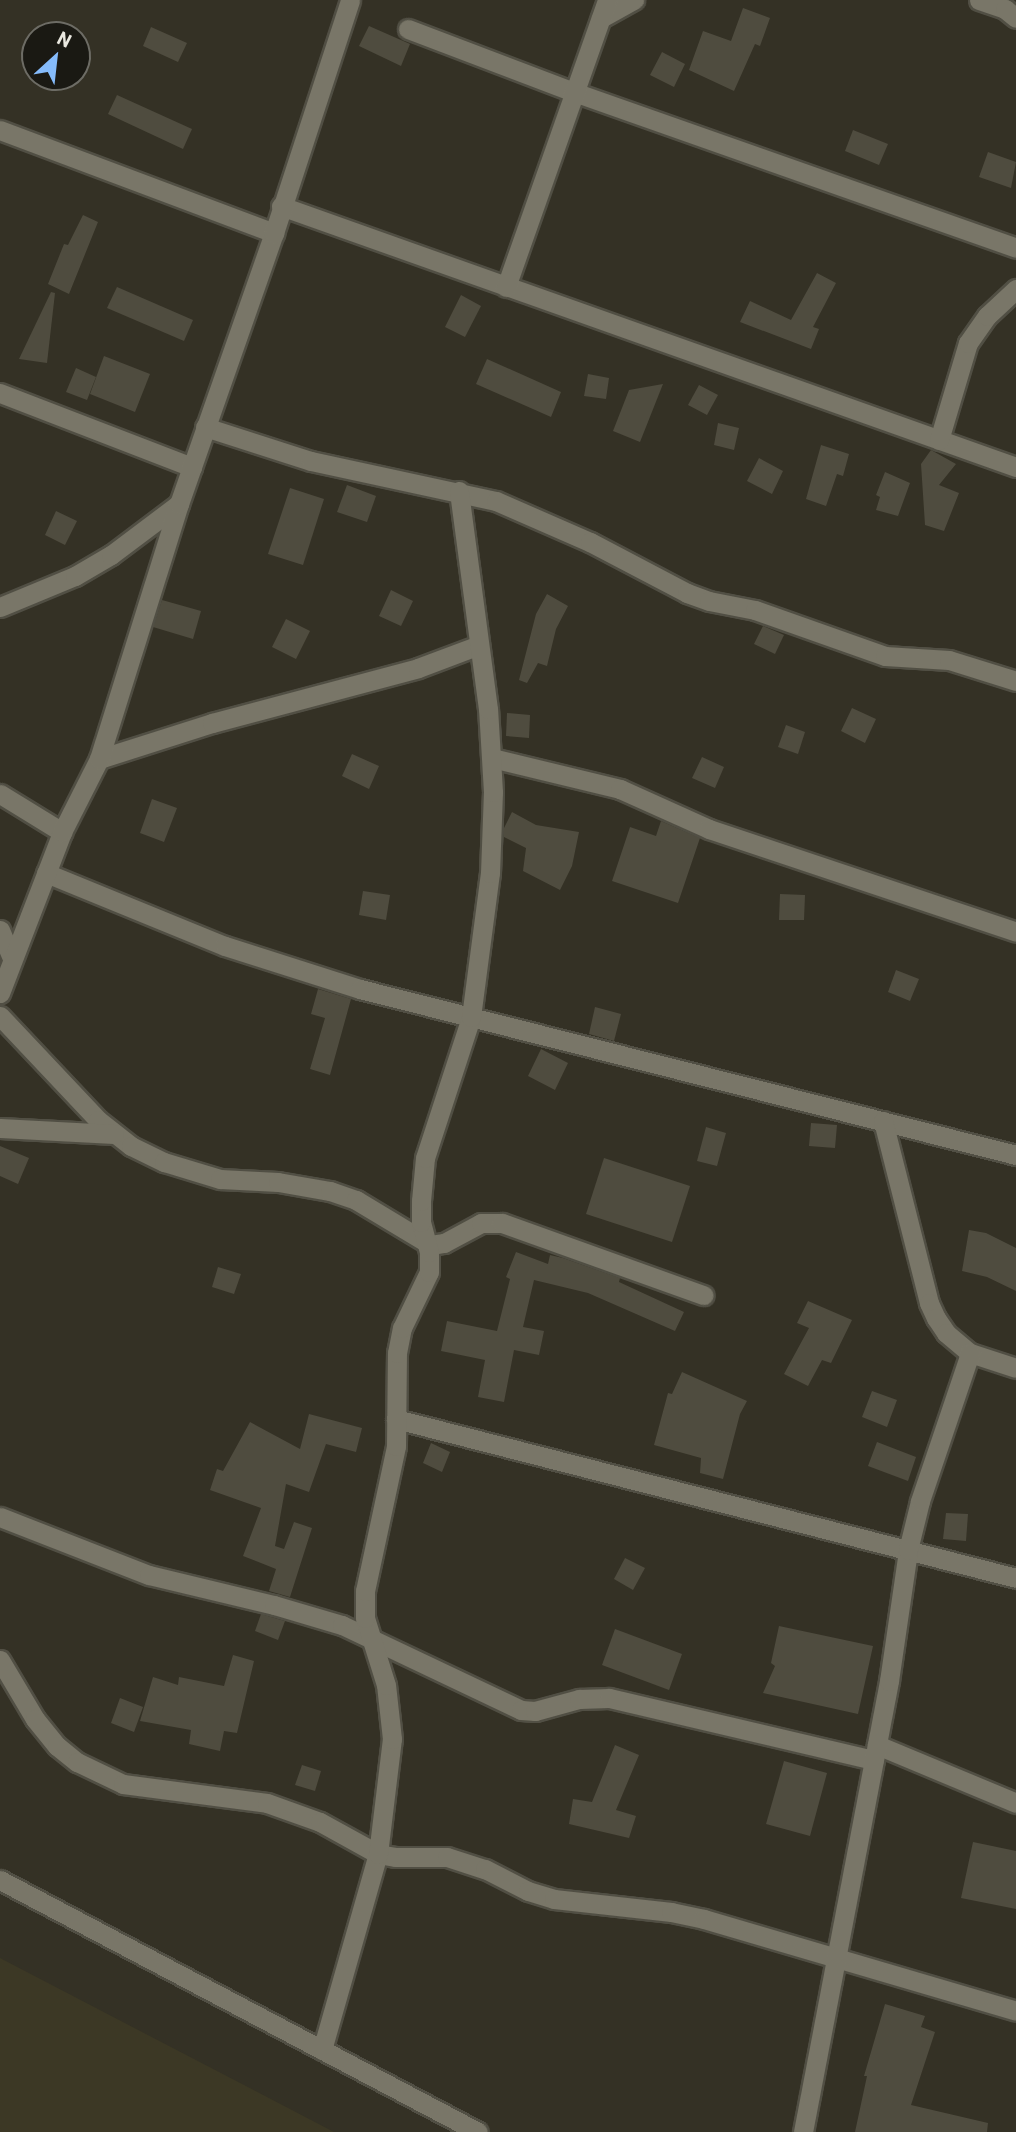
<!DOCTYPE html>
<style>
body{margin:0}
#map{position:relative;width:1016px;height:2132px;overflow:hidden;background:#343125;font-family:Barlow,sans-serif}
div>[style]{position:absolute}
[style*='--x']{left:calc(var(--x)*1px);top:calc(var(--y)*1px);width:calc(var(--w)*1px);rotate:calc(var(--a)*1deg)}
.built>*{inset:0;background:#3c3825}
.building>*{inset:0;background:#4f4c3f}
.roads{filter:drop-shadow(2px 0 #514f44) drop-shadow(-2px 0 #514f44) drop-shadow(0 2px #514f44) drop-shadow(0 -2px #514f44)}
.minor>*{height:19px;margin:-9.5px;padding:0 9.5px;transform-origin:9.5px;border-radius:9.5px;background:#797668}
.tertiary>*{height:19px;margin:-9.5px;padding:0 9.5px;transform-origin:9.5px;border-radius:9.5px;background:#797668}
span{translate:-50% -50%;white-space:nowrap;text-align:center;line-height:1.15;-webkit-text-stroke:5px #1a1913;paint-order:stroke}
.north{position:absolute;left:21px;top:21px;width:70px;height:70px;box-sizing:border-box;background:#1a1913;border:2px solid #6d6c65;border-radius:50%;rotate:27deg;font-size:19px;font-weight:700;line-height:28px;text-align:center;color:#eae8e0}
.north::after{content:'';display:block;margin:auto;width:24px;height:32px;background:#85bbfb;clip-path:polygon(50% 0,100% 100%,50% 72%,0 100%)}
</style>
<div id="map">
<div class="built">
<div style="clip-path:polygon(0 1958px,334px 2132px,0 2132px)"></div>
</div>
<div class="building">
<div style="clip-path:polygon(743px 8px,770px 18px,760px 46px,755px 44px,734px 91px,689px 70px,703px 31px,731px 41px)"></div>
<div style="clip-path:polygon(369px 26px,410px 44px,401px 66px,359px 46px)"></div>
<div style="clip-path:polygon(151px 27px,187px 43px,178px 62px,143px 46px)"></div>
<div style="clip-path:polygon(662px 52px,685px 64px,674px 87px,650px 75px)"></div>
<div style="clip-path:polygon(117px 95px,192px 129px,183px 149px,108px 114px)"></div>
<div style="clip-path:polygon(853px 130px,888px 144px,879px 165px,845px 151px)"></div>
<div style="clip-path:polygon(988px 152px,1016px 162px,1011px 188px,979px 177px)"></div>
<div style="clip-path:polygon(83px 215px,98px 222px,69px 294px,48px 284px,64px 244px,68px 245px)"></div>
<div style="clip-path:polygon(817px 273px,836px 283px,813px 327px,819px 329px,811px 349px,740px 322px,750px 301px,791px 320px)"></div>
<div style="clip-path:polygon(117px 287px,193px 320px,184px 341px,107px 308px)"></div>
<div style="clip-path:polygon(51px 292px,55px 293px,47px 363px,19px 359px)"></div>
<div style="clip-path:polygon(461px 295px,481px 306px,465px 337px,445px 327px)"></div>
<div style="clip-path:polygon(104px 356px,150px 374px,135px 412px,90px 394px)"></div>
<div style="clip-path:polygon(487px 359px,561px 392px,551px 417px,476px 384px)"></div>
<div style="clip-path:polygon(76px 368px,96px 377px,87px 400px,66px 392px)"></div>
<div style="clip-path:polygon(588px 374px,609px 378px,606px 399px,584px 396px)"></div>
<div style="clip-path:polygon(663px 384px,640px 442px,613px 431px,629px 390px)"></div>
<div style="clip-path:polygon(699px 385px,718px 395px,707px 415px,688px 405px)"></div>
<div style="clip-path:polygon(718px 423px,739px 428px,734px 450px,714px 445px)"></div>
<div style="clip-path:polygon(821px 445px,849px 454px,843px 476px,837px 474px,826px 506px,806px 499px)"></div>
<div style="clip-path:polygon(931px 450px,956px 464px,939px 485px,959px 493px,944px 531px,925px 525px,921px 464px)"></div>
<div style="clip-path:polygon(759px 458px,783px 471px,772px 494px,747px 481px)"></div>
<div style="clip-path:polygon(885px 472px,910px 483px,898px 516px,876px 510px,880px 497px,876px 495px)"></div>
<div style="clip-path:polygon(347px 485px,376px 496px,367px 522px,337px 512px)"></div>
<div style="clip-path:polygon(290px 488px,324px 499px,303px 565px,268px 554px)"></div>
<div style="clip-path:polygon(56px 511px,77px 521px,65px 545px,45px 535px)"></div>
<div style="clip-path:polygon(391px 590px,413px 601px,401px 626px,379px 616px)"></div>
<div style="clip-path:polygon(547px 594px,568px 606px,556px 629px,547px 666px,538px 663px,527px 683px,519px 680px,536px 614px)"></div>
<div style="clip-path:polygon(162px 600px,201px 611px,193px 639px,153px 627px)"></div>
<div style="clip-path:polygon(286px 619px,310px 631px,296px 659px,272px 647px)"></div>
<div style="clip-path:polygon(763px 626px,784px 635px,775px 654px,754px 644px)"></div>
<div style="clip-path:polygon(852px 708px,876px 719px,865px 743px,841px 731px)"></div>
<div style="clip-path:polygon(507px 713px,530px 715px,529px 738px,506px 736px)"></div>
<div style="clip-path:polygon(786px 725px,805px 732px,798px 754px,778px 747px)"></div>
<div style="clip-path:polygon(352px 754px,379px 766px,369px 789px,342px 776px)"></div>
<div style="clip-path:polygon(702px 757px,724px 767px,715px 788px,692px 778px)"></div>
<div style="clip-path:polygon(152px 799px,177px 808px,164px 842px,140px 833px)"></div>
<div style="clip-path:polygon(512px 812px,536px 825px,579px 832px,572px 866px,560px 890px,523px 871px,526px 848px,504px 837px,504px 828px)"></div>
<div style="clip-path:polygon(661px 821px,700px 838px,678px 903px,612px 881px,630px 827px,656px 836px)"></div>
<div style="clip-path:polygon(363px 891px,390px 895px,386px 920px,359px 915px)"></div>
<div style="clip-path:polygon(780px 894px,805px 895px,804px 920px,779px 920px)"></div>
<div style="clip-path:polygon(896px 970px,919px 979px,910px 1001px,888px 992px)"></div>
<div style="clip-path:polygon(318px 989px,351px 999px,330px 1075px,310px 1069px,325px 1018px,311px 1014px)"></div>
<div style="clip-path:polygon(595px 1007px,621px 1014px,614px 1041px,589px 1034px)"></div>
<div style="clip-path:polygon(541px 1049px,568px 1063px,555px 1090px,528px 1076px)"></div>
<div style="clip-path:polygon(811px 1123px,837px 1125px,835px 1148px,809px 1146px)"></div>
<div style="clip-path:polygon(706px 1127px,726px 1133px,717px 1166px,697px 1161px)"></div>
<div style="clip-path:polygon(0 1146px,29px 1158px,18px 1184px,0 1176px)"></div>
<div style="clip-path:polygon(604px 1158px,690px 1186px,672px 1242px,586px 1214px)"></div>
<div style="clip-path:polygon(969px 1230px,986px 1233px,1016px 1248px,1016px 1291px,987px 1277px,962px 1271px)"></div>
<div style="clip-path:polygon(516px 1252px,548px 1264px,550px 1255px,563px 1258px,620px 1278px,619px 1282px,684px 1312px,675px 1331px,588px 1293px,534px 1280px,523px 1327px,544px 1331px,539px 1355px,514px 1350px,504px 1402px,478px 1397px,485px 1360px,441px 1351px,447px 1321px,497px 1331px,510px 1279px,506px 1277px)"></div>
<div style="clip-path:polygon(218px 1267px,241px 1274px,234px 1294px,212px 1287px)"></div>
<div style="clip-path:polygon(808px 1301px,852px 1320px,831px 1363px,822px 1360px,808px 1386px,784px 1374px,809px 1328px,797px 1323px)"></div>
<div style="clip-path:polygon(682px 1372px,747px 1401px,740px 1414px,723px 1479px,700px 1473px,701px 1458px,654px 1445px,668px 1393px,672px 1394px)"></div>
<div style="clip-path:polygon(872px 1391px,897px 1400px,887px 1427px,862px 1417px)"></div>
<div style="clip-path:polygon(309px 1414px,362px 1428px,356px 1452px,326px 1444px,309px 1492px,286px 1484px,275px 1546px,284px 1549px,294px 1522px,312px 1528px,290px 1597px,269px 1591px,276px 1569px,243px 1556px,261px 1508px,210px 1490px,217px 1469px,223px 1471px,250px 1422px,300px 1449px)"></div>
<div style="clip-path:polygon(877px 1442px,916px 1457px,908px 1481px,868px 1466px)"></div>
<div style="clip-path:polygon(431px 1443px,450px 1452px,442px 1472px,423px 1463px)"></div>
<div style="clip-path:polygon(946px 1513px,968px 1514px,966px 1541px,943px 1539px)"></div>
<div style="clip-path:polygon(625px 1558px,645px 1568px,633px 1590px,614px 1579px)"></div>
<div style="clip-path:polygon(261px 1614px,285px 1621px,278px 1640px,255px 1631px)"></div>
<div style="clip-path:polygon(779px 1626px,873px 1646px,858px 1714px,763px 1693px,775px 1666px,771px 1663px)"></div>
<div style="clip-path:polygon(615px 1629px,682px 1654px,669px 1690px,602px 1665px)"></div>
<div style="clip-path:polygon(233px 1655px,254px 1661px,237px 1733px,224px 1731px,220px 1751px,189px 1744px,191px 1730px,140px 1721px,153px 1677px,178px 1685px,179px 1677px,224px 1686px)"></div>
<div style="clip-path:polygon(120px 1698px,143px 1707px,134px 1732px,111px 1723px)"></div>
<div style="clip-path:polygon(615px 1745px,639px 1755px,616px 1810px,636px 1816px,629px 1838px,569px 1824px,573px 1799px,592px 1802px)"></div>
<div style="clip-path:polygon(784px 1761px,827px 1773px,810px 1836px,766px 1824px)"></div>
<div style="clip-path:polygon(302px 1765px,321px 1771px,315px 1791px,295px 1785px)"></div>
<div style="clip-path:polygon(973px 1842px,1016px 1851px,1016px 1909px,961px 1898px)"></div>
<div style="clip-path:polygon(885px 2004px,925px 2016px,921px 2027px,935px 2032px,911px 2105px,988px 2123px,987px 2132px,855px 2132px,867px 2076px,864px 2076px)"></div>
</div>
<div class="roads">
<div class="minor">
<div style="--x:979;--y:0;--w:28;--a:19"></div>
<div style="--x:1005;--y:9;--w:14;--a:39"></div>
<div style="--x:601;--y:18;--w:38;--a:-29"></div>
<div style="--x:408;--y:29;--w:178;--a:20.8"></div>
<div style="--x:574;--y:92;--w:469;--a:19.4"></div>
<div style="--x:0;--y:130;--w:293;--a:20.6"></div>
<div style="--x:281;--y:206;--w:780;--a:19.55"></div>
<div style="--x:506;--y:287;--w:304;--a:-70.6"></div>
<div style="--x:0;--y:393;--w:206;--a:21.1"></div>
<div style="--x:205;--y:427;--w:111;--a:17.8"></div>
<div style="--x:311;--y:461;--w:189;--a:12.2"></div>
<div style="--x:496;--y:501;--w:103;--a:23.6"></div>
<div style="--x:590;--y:542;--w:110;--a:27.7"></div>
<div style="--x:687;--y:593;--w:23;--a:20"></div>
<div style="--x:709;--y:601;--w:47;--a:11.1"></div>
<div style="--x:755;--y:610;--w:138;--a:19.5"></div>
<div style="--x:885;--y:656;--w:64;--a:3.6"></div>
<div style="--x:949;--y:660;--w:70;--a:17.4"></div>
<div style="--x:939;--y:440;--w:101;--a:-73.4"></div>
<div style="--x:968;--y:343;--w:33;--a:-55"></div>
<div style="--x:987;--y:316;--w:40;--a:-43"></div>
<div style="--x:0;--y:607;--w:81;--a:-22.5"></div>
<div style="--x:75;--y:576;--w:42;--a:-30.3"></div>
<div style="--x:111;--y:555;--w:85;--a:-36.9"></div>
<div style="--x:492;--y:758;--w:132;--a:13.6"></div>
<div style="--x:620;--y:789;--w:98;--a:24.2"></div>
<div style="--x:709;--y:829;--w:324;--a:18.5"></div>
<div style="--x:99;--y:759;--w:119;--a:-17.7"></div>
<div style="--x:212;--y:723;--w:213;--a:-14.9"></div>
<div style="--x:418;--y:668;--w:65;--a:-20.7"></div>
<div style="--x:0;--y:794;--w:73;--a:31.5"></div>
<div style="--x:46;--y:873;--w:193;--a:22.2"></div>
<div style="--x:225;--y:946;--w:142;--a:17.7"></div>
<div style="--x:360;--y:989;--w:677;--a:14.2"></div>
<div style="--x:0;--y:930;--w:30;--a:67"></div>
<div style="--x:0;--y:993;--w:173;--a:-68.9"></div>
<div style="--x:62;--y:832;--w:82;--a:-63.1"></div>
<div style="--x:99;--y:759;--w:267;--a:-72.6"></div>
<div style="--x:179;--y:504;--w:287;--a:-70.7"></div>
<div style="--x:274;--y:233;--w:245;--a:-71.9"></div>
<div style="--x:0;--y:1016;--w:143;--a:46.7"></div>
<div style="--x:98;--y:1120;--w:42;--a:38.2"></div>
<div style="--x:131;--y:1146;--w:37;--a:26"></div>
<div style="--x:164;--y:1162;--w:59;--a:16.9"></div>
<div style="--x:220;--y:1179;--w:58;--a:3"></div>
<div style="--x:278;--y:1182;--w:53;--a:9.8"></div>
<div style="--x:330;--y:1191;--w:28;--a:19"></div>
<div style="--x:356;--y:1200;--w:87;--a:31"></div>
<div style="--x:431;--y:1245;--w:13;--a:-9"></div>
<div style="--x:444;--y:1243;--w:42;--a:-28.4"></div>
<div style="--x:481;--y:1223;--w:21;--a:0"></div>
<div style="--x:502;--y:1223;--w:214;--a:19.7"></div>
<div style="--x:883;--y:1121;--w:188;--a:75.8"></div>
<div style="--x:929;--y:1303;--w:17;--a:65"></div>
<div style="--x:936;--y:1318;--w:18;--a:56"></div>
<div style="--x:946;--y:1333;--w:31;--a:40"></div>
<div style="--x:970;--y:1353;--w:48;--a:18.1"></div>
<div style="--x:0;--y:1128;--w:114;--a:3"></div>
<div style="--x:396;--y:1419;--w:640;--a:14.38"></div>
<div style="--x:0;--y:1517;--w:160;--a:21.3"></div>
<div style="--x:149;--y:1575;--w:129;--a:13.5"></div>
<div style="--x:274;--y:1605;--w:71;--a:16.4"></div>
<div style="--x:342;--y:1625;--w:198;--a:25.4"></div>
<div style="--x:521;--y:1710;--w:14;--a:4"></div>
<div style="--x:535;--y:1711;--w:46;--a:-15.3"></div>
<div style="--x:579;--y:1699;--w:30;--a:-2"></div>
<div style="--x:609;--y:1698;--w:272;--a:13.2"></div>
<div style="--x:0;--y:1660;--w:69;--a:59.3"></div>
<div style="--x:35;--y:1719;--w:35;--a:51"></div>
<div style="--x:57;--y:1746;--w:26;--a:39"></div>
<div style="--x:77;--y:1762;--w:51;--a:25.6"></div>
<div style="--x:123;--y:1784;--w:145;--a:7.5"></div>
<div style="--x:267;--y:1803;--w:56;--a:19.7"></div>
<div style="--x:320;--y:1822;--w:66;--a:28.9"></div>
<div style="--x:378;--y:1854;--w:17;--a:10"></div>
<div style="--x:395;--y:1857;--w:52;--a:0"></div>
<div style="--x:447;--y:1857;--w:40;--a:18"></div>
<div style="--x:485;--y:1869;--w:48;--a:27.1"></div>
<div style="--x:528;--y:1891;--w:27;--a:17"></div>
<div style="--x:554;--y:1899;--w:118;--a:6.3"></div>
<div style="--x:671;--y:1912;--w:34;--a:12"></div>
<div style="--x:704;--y:1919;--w:325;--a:16.4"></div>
<div style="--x:877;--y:1745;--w:151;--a:22.6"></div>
<div style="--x:322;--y:2050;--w:204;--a:-74.1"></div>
<div style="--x:378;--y:1854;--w:116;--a:-83.1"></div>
<div style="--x:392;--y:1739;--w:54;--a:-96.3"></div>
<div style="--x:386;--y:1685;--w:70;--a:-107.4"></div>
<div style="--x:365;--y:1618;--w:27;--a:-90"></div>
<div style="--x:365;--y:1591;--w:148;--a:-77.9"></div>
<div style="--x:396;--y:1446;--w:93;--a:-89.4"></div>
<div style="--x:397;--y:1353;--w:25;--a:-79"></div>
<div style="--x:402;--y:1328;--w:62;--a:-64.3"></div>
<div style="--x:429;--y:1272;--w:20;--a:-90"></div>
<div style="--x:429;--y:1252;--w:31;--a:-105"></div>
<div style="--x:421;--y:1222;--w:21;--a:-90"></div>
<div style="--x:421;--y:1201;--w:43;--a:-84.7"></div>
<div style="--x:425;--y:1158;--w:148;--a:-71.9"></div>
<div style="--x:471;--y:1017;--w:145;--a:-82.5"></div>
<div style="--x:490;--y:873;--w:81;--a:-87.9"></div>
<div style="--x:493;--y:792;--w:83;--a:-93.4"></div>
<div style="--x:488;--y:709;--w:220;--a:-97.6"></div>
<div style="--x:803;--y:2132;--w:459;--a:-79.2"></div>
<div style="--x:889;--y:1681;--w:132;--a:-81.7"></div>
<div style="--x:908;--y:1550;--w:50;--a:-76.2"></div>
<div style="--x:920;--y:1501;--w:156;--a:-71.3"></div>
</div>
<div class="tertiary">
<div style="--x:0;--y:1880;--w:540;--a:27.8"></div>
</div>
</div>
<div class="north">N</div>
</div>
